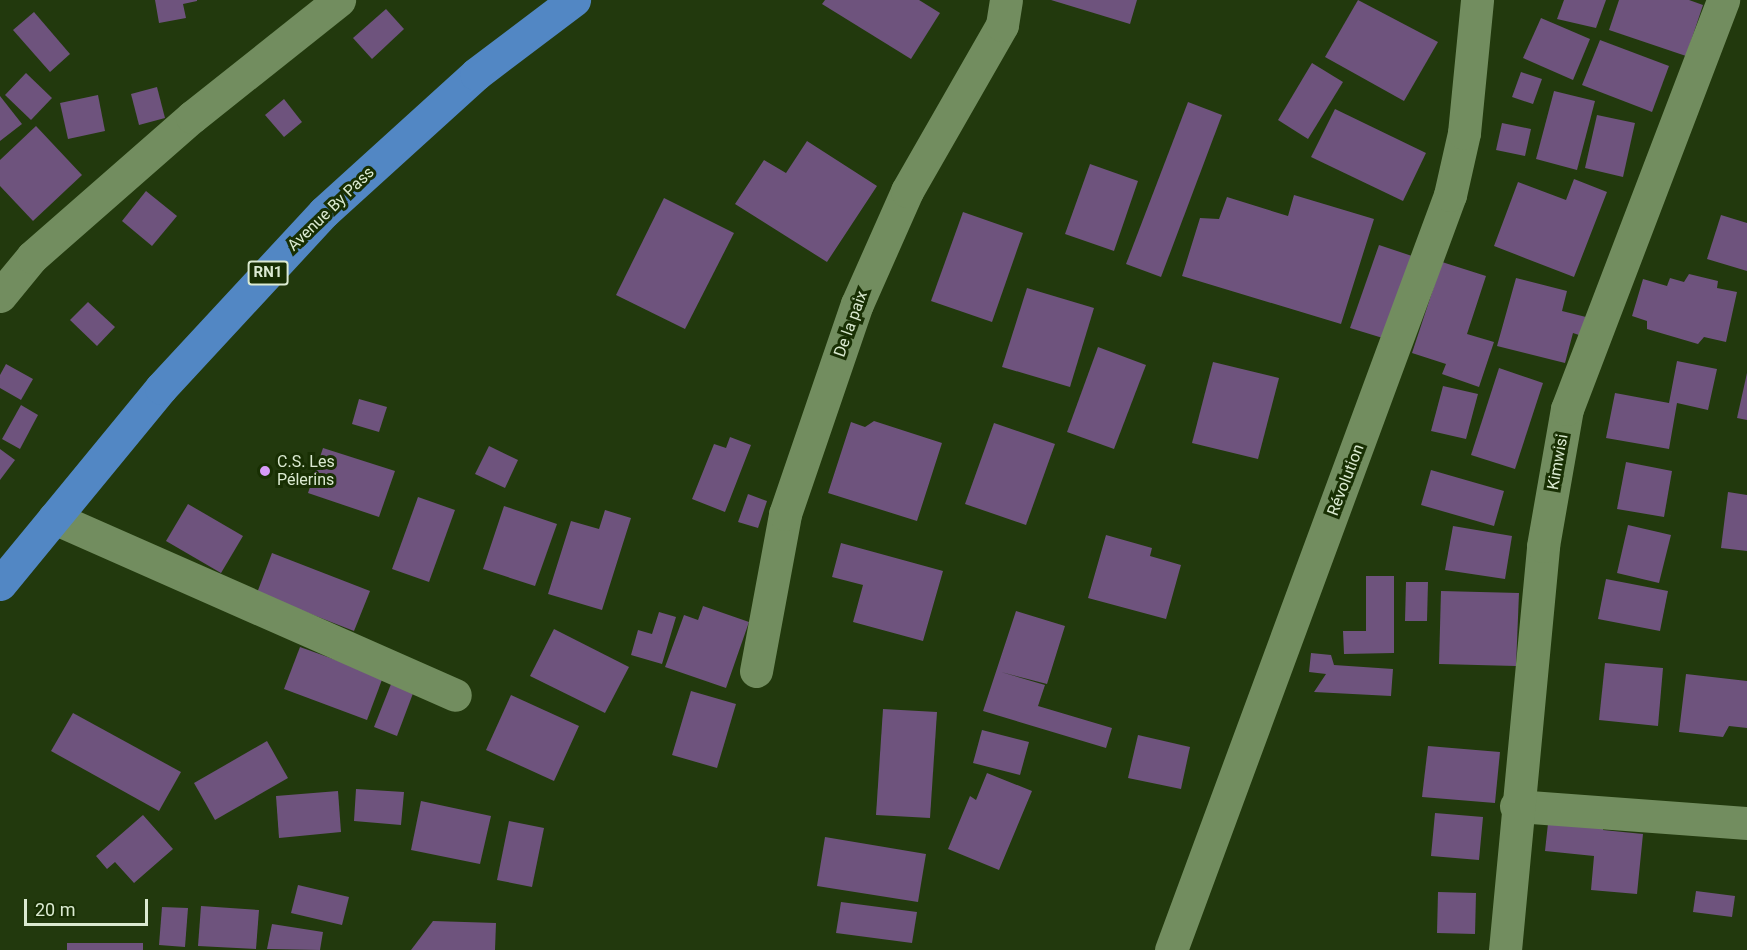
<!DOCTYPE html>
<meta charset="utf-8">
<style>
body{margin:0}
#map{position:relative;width:1747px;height:950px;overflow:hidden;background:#22390d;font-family:Roboto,sans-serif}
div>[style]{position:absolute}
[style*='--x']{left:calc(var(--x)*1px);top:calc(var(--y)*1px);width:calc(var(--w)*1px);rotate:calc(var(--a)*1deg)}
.building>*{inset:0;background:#6e537d}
.street>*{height:33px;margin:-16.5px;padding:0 16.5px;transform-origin:16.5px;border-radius:16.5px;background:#728d5f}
.highway>*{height:33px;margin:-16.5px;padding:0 16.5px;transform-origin:16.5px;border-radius:16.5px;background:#5287c4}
.dots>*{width:16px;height:16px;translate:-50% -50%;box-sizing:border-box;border:3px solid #182f03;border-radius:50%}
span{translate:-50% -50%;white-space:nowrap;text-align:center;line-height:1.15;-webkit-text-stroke:6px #182f03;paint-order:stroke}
.shield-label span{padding:2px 4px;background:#182f03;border:2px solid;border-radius:4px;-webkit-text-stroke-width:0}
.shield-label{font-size:15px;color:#dbead1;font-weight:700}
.street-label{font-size:16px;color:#dbead1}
.poi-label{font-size:16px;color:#dbead1}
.left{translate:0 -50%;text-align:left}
.scale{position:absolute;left:24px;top:899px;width:124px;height:27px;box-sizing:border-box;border:3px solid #dbead1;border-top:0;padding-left:8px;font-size:18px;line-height:21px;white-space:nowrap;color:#dbead1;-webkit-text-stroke:4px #182f03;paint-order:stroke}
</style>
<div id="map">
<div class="building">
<div style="clip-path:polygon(155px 0,197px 0,197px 1px,183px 4px,186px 18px,159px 23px)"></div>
<div style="clip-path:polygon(825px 0,919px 0,940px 13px,911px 59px,822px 4px)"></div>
<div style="clip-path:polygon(1051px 0,1137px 0,1130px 24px)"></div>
<div style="clip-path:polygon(1358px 0,1438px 42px,1404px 101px,1325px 57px)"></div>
<div style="clip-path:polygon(1564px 0,1606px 0,1596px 28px,1557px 19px)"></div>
<div style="clip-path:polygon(1619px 0,1689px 0,1703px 5px,1686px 56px,1609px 30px)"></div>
<div style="clip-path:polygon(386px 9px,404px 29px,372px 59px,353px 38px)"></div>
<div style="clip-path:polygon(34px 12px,70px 54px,50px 72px,13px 30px)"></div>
<div style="clip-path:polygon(1541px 18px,1590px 39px,1573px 80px,1523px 58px)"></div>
<div style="clip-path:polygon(1600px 40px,1669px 66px,1652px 112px,1582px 85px)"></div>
<div style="clip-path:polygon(1312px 63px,1343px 82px,1308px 139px,1278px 120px)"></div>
<div style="clip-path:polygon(1521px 72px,1542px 79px,1533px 104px,1512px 97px)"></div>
<div style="clip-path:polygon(26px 73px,52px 98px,31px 120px,5px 95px)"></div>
<div style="clip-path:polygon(157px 87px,165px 118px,139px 125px,131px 94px)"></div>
<div style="clip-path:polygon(1554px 91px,1595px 101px,1577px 170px,1536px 159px)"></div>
<div style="clip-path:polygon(98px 95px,105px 131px,68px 139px,60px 103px)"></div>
<div style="clip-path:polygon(0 96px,22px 124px,0 141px)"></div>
<div style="clip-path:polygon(284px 99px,302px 122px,284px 137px,265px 115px)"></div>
<div style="clip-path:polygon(1188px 102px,1222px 115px,1161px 277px,1126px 264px)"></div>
<div style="clip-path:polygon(1335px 109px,1426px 153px,1403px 201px,1311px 157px)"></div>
<div style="clip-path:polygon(1597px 115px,1635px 123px,1623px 177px,1585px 168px)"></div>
<div style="clip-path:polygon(1502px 123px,1531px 129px,1525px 156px,1496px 150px)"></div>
<div style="clip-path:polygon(36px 126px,82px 175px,33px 221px,0 186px,0 160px)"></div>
<div style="clip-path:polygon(807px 141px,877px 186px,827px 262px,735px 204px,764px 160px,786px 173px)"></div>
<div style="clip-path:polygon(1090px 164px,1138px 181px,1114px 251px,1065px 234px)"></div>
<div style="clip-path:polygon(1574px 179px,1607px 192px,1574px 277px,1494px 246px,1518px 182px,1566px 200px)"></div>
<div style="clip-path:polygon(146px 191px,177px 216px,152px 246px,122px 221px)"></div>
<div style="clip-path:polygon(1294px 195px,1374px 219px,1341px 324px,1182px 276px,1200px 218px,1219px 219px,1227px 197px,1288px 216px)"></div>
<div style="clip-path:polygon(664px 198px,734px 233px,685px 329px,616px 295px)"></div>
<div style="clip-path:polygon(963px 212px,1023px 233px,992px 322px,931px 301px)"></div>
<div style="clip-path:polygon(1721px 215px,1747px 223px,1747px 271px,1707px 259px)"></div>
<div style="clip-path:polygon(1379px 245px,1415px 257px,1386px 339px,1350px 328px)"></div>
<div style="clip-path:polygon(1442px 262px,1486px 276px,1467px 334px,1494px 342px,1479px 387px,1442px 374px,1446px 364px,1412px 353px)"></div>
<div style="clip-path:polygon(1689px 274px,1718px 281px,1717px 288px,1737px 292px,1726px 342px,1704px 337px,1698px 344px,1647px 329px,1647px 321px,1632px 316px,1643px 279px,1667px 286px,1670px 278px,1684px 282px)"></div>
<div style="clip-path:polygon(1516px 278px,1567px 291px,1562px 311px,1590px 318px,1585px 337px,1573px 333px,1565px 363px,1497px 346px)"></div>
<div style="clip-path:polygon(1027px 288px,1094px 308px,1070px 387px,1002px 367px)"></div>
<div style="clip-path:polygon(88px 302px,115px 327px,97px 346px,70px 320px)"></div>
<div style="clip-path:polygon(1098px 347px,1146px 365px,1114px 449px,1067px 432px)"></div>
<div style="clip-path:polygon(1677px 361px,1717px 369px,1708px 410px,1677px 403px,1669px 449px,1606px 438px,1615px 393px,1669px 403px)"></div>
<div style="clip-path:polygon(1213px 362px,1279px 378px,1258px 459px,1192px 443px)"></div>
<div style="clip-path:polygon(6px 364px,33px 379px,21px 400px,0 388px,0 375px)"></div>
<div style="clip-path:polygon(1499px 368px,1543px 383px,1515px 469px,1471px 455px)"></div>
<div style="clip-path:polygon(1747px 373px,1747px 420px,1737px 418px)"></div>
<div style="clip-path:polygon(1443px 386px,1478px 394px,1466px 439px,1431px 431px)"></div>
<div style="clip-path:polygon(359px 399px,387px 407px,379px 432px,352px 424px)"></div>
<div style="clip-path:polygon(21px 405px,38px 415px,20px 449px,2px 439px)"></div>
<div style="clip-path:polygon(874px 421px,942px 443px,917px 521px,828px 493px,851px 422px,865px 427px)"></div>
<div style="clip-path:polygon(994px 423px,1055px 444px,1026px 525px,965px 504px)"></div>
<div style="clip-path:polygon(730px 437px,751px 445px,725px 512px,692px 499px,714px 444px,726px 448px)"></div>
<div style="clip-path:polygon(489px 446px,518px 460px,505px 488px,475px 474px)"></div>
<div style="clip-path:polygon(323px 448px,395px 471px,379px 517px,308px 493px)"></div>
<div style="clip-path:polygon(0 449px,15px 460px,0 480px)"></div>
<div style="clip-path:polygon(1626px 462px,1672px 471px,1664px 517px,1617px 509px)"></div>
<div style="clip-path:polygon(1431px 470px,1504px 491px,1494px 526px,1421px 505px)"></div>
<div style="clip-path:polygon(1728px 492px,1747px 495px,1747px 551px,1721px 548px)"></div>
<div style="clip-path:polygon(748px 494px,767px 501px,758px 528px,738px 522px)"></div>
<div style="clip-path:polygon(418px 497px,455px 510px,429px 582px,392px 569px)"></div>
<div style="clip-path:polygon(188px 504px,243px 536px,221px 573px,166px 541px)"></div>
<div style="clip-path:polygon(504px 506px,557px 524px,535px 586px,483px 569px)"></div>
<div style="clip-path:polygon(605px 510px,631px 518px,602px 610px,548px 594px,571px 521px,599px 529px)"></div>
<div style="clip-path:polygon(1628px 525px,1671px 535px,1659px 583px,1617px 573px)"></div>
<div style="clip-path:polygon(1453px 526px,1512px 536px,1505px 579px,1445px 570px)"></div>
<div style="clip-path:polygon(1106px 535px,1152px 548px,1150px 556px,1181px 565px,1166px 619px,1088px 598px)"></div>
<div style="clip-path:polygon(841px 543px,943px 571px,923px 641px,853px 622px,863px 585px,832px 577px)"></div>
<div style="clip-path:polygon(272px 553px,370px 591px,354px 631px,257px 593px)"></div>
<div style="clip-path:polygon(1366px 576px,1394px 576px,1394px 653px,1344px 654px,1343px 631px,1366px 631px)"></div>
<div style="clip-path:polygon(1606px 579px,1668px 591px,1660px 631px,1598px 619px)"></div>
<div style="clip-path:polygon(1406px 582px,1428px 582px,1427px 621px,1405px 621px)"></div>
<div style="clip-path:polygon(1441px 591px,1519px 593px,1516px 666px,1439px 664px)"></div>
<div style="clip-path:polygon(703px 606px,749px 622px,726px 688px,665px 667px,684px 615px,698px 620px)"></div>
<div style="clip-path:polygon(1016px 611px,1065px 626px,1047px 684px,1001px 672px,1045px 685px,1038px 706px,1112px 728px,1106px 748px,983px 711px)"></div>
<div style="clip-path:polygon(659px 612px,676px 617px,662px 664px,631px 655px,638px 630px,652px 634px)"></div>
<div style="clip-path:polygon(554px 629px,629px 667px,605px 713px,530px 676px)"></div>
<div style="clip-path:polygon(300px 647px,383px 677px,367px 720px,284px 689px)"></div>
<div style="clip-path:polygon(1311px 653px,1331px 655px,1334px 665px,1393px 669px,1391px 696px,1314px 692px,1326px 674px,1309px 672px)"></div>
<div style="clip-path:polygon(1605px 663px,1663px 668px,1658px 726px,1599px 720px)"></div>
<div style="clip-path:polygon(1686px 674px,1747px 681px,1747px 728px,1729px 726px,1723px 737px,1679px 732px)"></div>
<div style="clip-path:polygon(393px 679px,415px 688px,397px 736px,374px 727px)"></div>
<div style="clip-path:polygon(691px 691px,736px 704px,717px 768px,672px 755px)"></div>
<div style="clip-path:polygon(511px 695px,579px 726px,554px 781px,486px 750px)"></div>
<div style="clip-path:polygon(883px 709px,937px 712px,930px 818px,876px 815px)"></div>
<div style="clip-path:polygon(73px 713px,181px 772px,159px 811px,51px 751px)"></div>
<div style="clip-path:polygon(982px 730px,1029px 742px,1020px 775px,973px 763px)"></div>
<div style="clip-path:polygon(1138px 735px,1190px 747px,1181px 789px,1128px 778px)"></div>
<div style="clip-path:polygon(267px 741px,288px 778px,215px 820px,194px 783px)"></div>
<div style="clip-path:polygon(1428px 746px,1500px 752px,1495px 803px,1422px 797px)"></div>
<div style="clip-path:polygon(987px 773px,1032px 791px,999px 870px,948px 849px,970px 796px,976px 800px)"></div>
<div style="clip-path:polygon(356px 789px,404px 792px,401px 825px,354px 821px)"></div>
<div style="clip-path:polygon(338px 791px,341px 832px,279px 838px,276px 796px)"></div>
<div style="clip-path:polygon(421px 801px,491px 816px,480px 864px,411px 850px)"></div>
<div style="clip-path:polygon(1435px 813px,1483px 817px,1479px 860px,1431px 856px)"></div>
<div style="clip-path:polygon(1549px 814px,1604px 819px,1603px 830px,1643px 834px,1637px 894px,1591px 890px,1594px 856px,1545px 851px)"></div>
<div style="clip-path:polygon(143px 815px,173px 849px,134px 883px,115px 862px,107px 869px,96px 856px)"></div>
<div style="clip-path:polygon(509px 821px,544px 828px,532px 887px,497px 880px)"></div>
<div style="clip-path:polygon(825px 837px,926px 854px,918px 902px,817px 886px)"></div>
<div style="clip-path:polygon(298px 885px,349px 897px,342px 925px,291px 913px)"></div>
<div style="clip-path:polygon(1696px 891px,1735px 896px,1732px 917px,1693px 912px)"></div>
<div style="clip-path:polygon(1438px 892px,1476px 893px,1475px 934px,1437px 933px)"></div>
<div style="clip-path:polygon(841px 902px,917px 912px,912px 943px,836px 933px)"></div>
<div style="clip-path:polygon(201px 906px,259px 910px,256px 949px,198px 946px)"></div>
<div style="clip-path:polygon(162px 907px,188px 908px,185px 947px,159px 945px)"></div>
<div style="clip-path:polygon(433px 921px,496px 923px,495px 950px,411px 950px)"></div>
<div style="clip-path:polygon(272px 924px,323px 932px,320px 950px,267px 949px)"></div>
<div style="clip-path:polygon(67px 943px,143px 943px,143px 950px,67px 950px)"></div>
</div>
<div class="street">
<div style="--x:0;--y:296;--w:50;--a:-50.6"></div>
<div style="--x:32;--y:257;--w:213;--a:-41.2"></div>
<div style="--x:192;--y:117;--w:188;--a:-38.5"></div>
<div style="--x:54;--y:518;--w:438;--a:23.8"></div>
<div style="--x:756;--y:671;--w:160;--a:-79.5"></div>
<div style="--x:785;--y:514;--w:222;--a:-71.1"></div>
<div style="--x:857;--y:304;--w:124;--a:-66.1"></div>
<div style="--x:907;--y:191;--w:191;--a:-60.2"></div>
<div style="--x:1002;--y:25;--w:25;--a:-81"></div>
<div style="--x:1516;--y:806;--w:232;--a:4.2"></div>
<div style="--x:1171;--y:950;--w:805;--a:-69.72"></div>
<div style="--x:1450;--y:195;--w:64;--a:-77.3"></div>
<div style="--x:1464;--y:133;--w:134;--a:-84.4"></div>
<div style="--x:1505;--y:950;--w:406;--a:-84.6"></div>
<div style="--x:1543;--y:546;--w:139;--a:-80.1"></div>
<div style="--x:1567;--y:409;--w:438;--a:-69.1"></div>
</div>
<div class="highway">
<div style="--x:0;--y:584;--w:254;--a:-50.6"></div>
<div style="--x:161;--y:388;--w:240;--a:-47.2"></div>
<div style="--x:324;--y:212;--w:205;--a:-42.2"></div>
<div style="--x:476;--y:74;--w:123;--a:-37.1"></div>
</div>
<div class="dots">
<div style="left:265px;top:471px;background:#d79bf9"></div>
</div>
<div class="shield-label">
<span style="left:268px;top:273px">RN1</span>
</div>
<div class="street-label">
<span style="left:331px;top:209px;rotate:-44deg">Avenue By Pass</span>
<span style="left:851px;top:324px;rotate:-70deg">De la paix</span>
<span style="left:1558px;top:462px;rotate:-80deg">Kimwisi</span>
<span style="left:1346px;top:480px;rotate:-69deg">Révolution</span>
</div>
<div class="poi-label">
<span class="left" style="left:277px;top:471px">C.S. Les<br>Pélerins</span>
</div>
<div class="scale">20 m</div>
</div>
